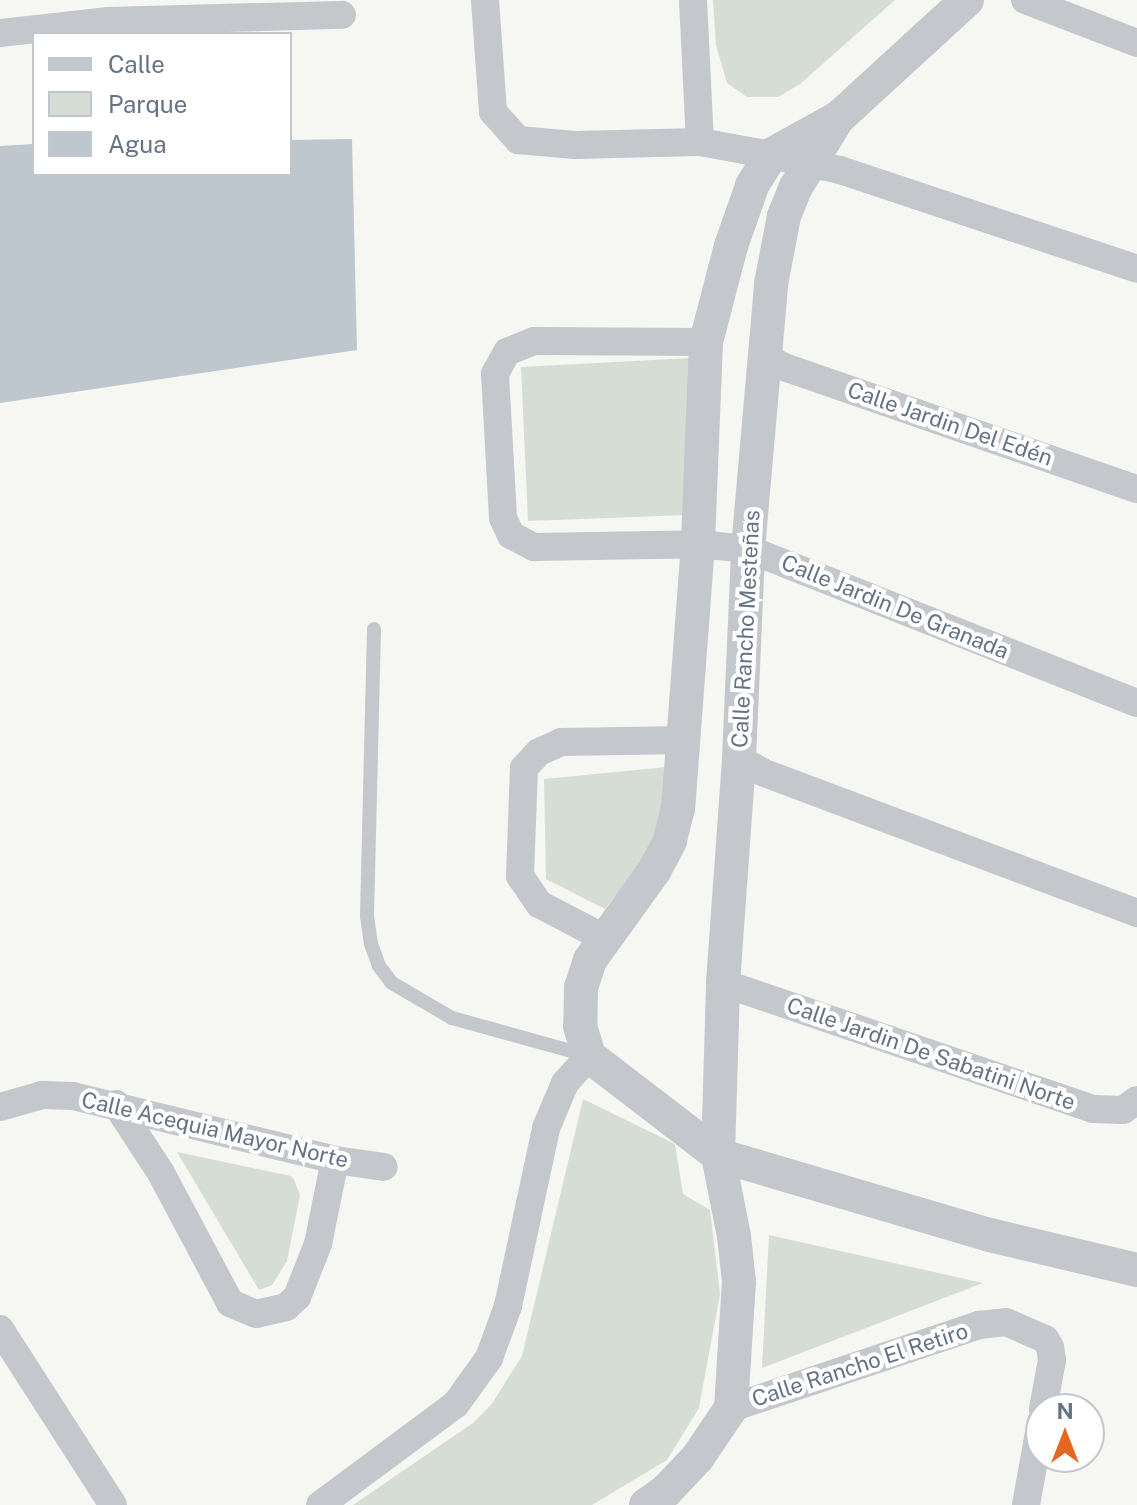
<!DOCTYPE html>
<meta charset="utf-8">
<style>
body{margin:0}
#map{position:relative;width:1137px;height:1505px;overflow:hidden;background:#f6f6f3;font-family:"Public Sans",sans-serif}
div>[style]{position:absolute}
[style*='--x']{left:calc(var(--x)*1px);top:calc(var(--y)*1px);width:calc(var(--w)*1px);rotate:calc(var(--a)*1deg)}
.green>*{inset:0;background:#d6ddd4}
.water>*{inset:0;background:#bec7cd}
.service>*{height:14px;margin:-7px;padding:0 7px;transform-origin:7px;border-radius:7px;background:#c4c7cb}
.minor>*{height:28px;margin:-14px;padding:0 14px;transform-origin:14px;border-radius:14px;background:#c4c7cb}
.tertiary>*{height:34px;margin:-17px;padding:0 17px;transform-origin:17px;border-radius:17px;background:#c4c7cb}
span{translate:-50% -50%;white-space:nowrap;text-align:center;line-height:1.15;-webkit-text-stroke:8px #fff;paint-order:stroke}
.street-label{font-size:22px;color:#657384}
.legend{position:absolute;left:32px;top:32px;width:260px;height:144px;box-sizing:border-box;background:#fff;border:2px solid #c1c7ce;margin:0;padding:10px 14px;list-style:none;font-size:24px;color:#657384}
.legend li{display:flex;align-items:center;gap:16px;height:40px}
.legend b{width:40px;border:2px solid #c1c7ce}
.north{position:absolute;left:1025px;top:1393px;width:80px;height:80px;box-sizing:border-box;background:#fff;border:2px solid #c1c7ce;border-radius:50%;rotate:0deg;font-size:22px;font-weight:700;line-height:32px;text-align:center;color:#657384}
.north::after{content:'';display:block;margin:auto;width:28px;height:36px;background:#e56724;clip-path:polygon(50% 0,100% 100%,50% 72%,0 100%)}
</style>
<div id="map">
<div class="green">
<div style="clip-path:polygon(713px 0,895px 0,800px 84px,778px 97px,747px 97px,727px 83px,716px 45px)"></div>
<div style="clip-path:polygon(691px 358px,687px 515px,528px 521px,521px 367px)"></div>
<div style="clip-path:polygon(667px 767px,657px 841px,605px 909px,546px 879px,544px 779px)"></div>
<div style="clip-path:polygon(583px 1099px,675px 1144px,683px 1194px,710px 1210px,720px 1294px,699px 1408px,667px 1460px,592px 1505px,353px 1505px,473px 1423px,491px 1405px,522px 1356px)"></div>
<div style="clip-path:polygon(177px 1152px,291px 1176px,294px 1180px,300px 1195px,287px 1261px,272px 1285px,259px 1290px)"></div>
<div style="clip-path:polygon(769px 1235px,983px 1283px,762px 1368px)"></div>
</div>
<div class="water">
<div style="clip-path:polygon(352px 139px,357px 350px,0 403px,0 146px,34px 144px,34px 174px,290px 174px,290px 140px)"></div>
</div>
<div class="service">
<div style="--x:374;--y:629;--w:287;--a:91.4"></div>
<div style="--x:367;--y:916;--w:28;--a:82"></div>
<div style="--x:371;--y:944;--w:23;--a:70"></div>
<div style="--x:379;--y:966;--w:21;--a:53"></div>
<div style="--x:392;--y:983;--w:69;--a:30.3"></div>
<div style="--x:452;--y:1018;--w:138;--a:15.5"></div>
</div>
<div class="minor">
<div style="--x:485;--y:0;--w:112;--a:85.9"></div>
<div style="--x:493;--y:112;--w:38;--a:48"></div>
<div style="--x:518;--y:140;--w:57;--a:5"></div>
<div style="--x:575;--y:145;--w:125;--a:-1.4"></div>
<div style="--x:700;--y:142;--w:72;--a:10.4"></div>
<div style="--x:771;--y:155;--w:71;--a:12.3"></div>
<div style="--x:840;--y:170;--w:313;--a:18.4"></div>
<div style="--x:693;--y:0;--w:142;--a:87.2"></div>
<div style="--x:1025;--y:0;--w:120;--a:21"></div>
<div style="--x:0;--y:33;--w:109;--a:-6.3"></div>
<div style="--x:108;--y:21;--w:234;--a:-1.5"></div>
<div style="--x:706;--y:342;--w:172;--a:-179.7"></div>
<div style="--x:534;--y:341;--w:29;--a:158"></div>
<div style="--x:507;--y:352;--w:25;--a:119"></div>
<div style="--x:495;--y:374;--w:144;--a:86.8"></div>
<div style="--x:503;--y:518;--w:19;--a:65"></div>
<div style="--x:511;--y:535;--w:26;--a:28"></div>
<div style="--x:534;--y:547;--w:164;--a:-1"></div>
<div style="--x:698;--y:544;--w:50;--a:5.7"></div>
<div style="--x:748;--y:549;--w:418;--a:21.6"></div>
<div style="--x:765;--y:357;--w:25;--a:27"></div>
<div style="--x:787;--y:368;--w:370;--a:19.1"></div>
<div style="--x:739;--y:759;--w:26;--a:29"></div>
<div style="--x:762;--y:772;--w:401;--a:20.6"></div>
<div style="--x:604;--y:938;--w:73;--a:-152.4"></div>
<div style="--x:539;--y:904;--w:34;--a:-124"></div>
<div style="--x:520;--y:876;--w:108;--a:-87.9"></div>
<div style="--x:524;--y:768;--w:22;--a:-47"></div>
<div style="--x:539;--y:752;--w:24;--a:-24"></div>
<div style="--x:561;--y:742;--w:124;--a:-0.9"></div>
<div style="--x:723;--y:983;--w:391;--a:18.8"></div>
<div style="--x:1093;--y:1109;--w:30;--a:2"></div>
<div style="--x:1123;--y:1110;--w:17;--a:-36"></div>
<div style="--x:116;--y:1104;--w:82;--a:56.9"></div>
<div style="--x:161;--y:1173;--w:147;--a:62"></div>
<div style="--x:230;--y:1303;--w:28;--a:23"></div>
<div style="--x:256;--y:1314;--w:31;--a:-13"></div>
<div style="--x:286;--y:1307;--w:15;--a:-42"></div>
<div style="--x:297;--y:1297;--w:57;--a:-68.4"></div>
<div style="--x:318;--y:1244;--w:86;--a:-78.6"></div>
<div style="--x:0;--y:1107;--w:44;--a:-15.9"></div>
<div style="--x:42;--y:1095;--w:31;--a:2"></div>
<div style="--x:73;--y:1096;--w:270;--a:13.7"></div>
<div style="--x:335;--y:1160;--w:49;--a:8.1"></div>
<div style="--x:0;--y:1329;--w:209;--a:57.3"></div>
<div style="--x:731;--y:1408;--w:262;--a:-18.5"></div>
<div style="--x:979;--y:1325;--w:27;--a:-6"></div>
<div style="--x:1006;--y:1322;--w:43;--a:23.6"></div>
<div style="--x:1045;--y:1339;--w:9;--a:58"></div>
<div style="--x:1050;--y:1347;--w:13;--a:81"></div>
<div style="--x:1052;--y:1360;--w:50;--a:100.4"></div>
<div style="--x:320;--y:1505;--w:169;--a:-36.6"></div>
<div style="--x:456;--y:1404;--w:57;--a:-54.3"></div>
<div style="--x:489;--y:1358;--w:55;--a:-69.9"></div>
<div style="--x:508;--y:1306;--w:182;--a:-77.9"></div>
<div style="--x:546;--y:1128;--w:49;--a:-67.1"></div>
<div style="--x:565;--y:1083;--w:36;--a:-48"></div>
<div style="--x:1026;--y:1505;--w:84;--a:-79.8"></div>
</div>
<div class="tertiary">
<div style="--x:967;--y:0;--w:175;--a:137.5"></div>
<div style="--x:838;--y:118;--w:77;--a:151.1"></div>
<div style="--x:771;--y:155;--w:36;--a:122"></div>
<div style="--x:752;--y:186;--w:64;--a:109.3"></div>
<div style="--x:731;--y:246;--w:99;--a:104.6"></div>
<div style="--x:706;--y:342;--w:202;--a:92.3"></div>
<div style="--x:698;--y:544;--w:265;--a:94.3"></div>
<div style="--x:678;--y:808;--w:34;--a:104"></div>
<div style="--x:670;--y:841;--w:34;--a:118"></div>
<div style="--x:654;--y:871;--w:110;--a:125.7"></div>
<div style="--x:590;--y:960;--w:28;--a:108"></div>
<div style="--x:581;--y:987;--w:39;--a:91"></div>
<div style="--x:580;--y:1026;--w:31;--a:73"></div>
<div style="--x:589;--y:1056;--w:163;--a:37.5"></div>
<div style="--x:718;--y:1155;--w:284;--a:16.4"></div>
<div style="--x:990;--y:1235;--w:151;--a:13.4"></div>
<div style="--x:646;--y:1505;--w:24;--a:-35"></div>
<div style="--x:666;--y:1491;--w:47;--a:-46.7"></div>
<div style="--x:698;--y:1457;--w:59;--a:-56"></div>
<div style="--x:731;--y:1408;--w:126;--a:-86.4"></div>
<div style="--x:739;--y:1282;--w:46;--a:-96.2"></div>
<div style="--x:734;--y:1236;--w:83;--a:-101.2"></div>
<div style="--x:718;--y:1155;--w:172;--a:-88.3"></div>
<div style="--x:723;--y:983;--w:225;--a:-85.9"></div>
<div style="--x:739;--y:759;--w:210;--a:-87.5"></div>
<div style="--x:748;--y:549;--w:266;--a:-85"></div>
<div style="--x:771;--y:284;--w:69;--a:-79.2"></div>
<div style="--x:784;--y:216;--w:31;--a:-68"></div>
<div style="--x:796;--y:187;--w:81;--a:-58.7"></div>
</div>
<div class="street-label">
<span style="left:950px;top:424px;rotate:19deg">Calle Jardin Del Edén</span>
<span style="left:895px;top:607px;rotate:22deg">Calle Jardin De Granada</span>
<span style="left:746px;top:629px;rotate:-87deg">Calle Rancho Mesteñas</span>
<span style="left:931px;top:1054px;rotate:19deg">Calle Jardin De Sabatini Norte</span>
<span style="left:215px;top:1130px;rotate:13deg">Calle Acequia Mayor Norte</span>
<span style="left:860px;top:1365px;rotate:-18deg">Calle Rancho El Retiro</span>
</div>
<ul class="legend">
<li><b style="height:10px;background:#c4c7cb"></b>Calle</li>
<li><b style="height:22px;background:#d6ddd4"></b>Parque</li>
<li><b style="height:22px;background:#bec7cd"></b>Agua</li>
</ul>
<div class="north">N</div>
</div>
